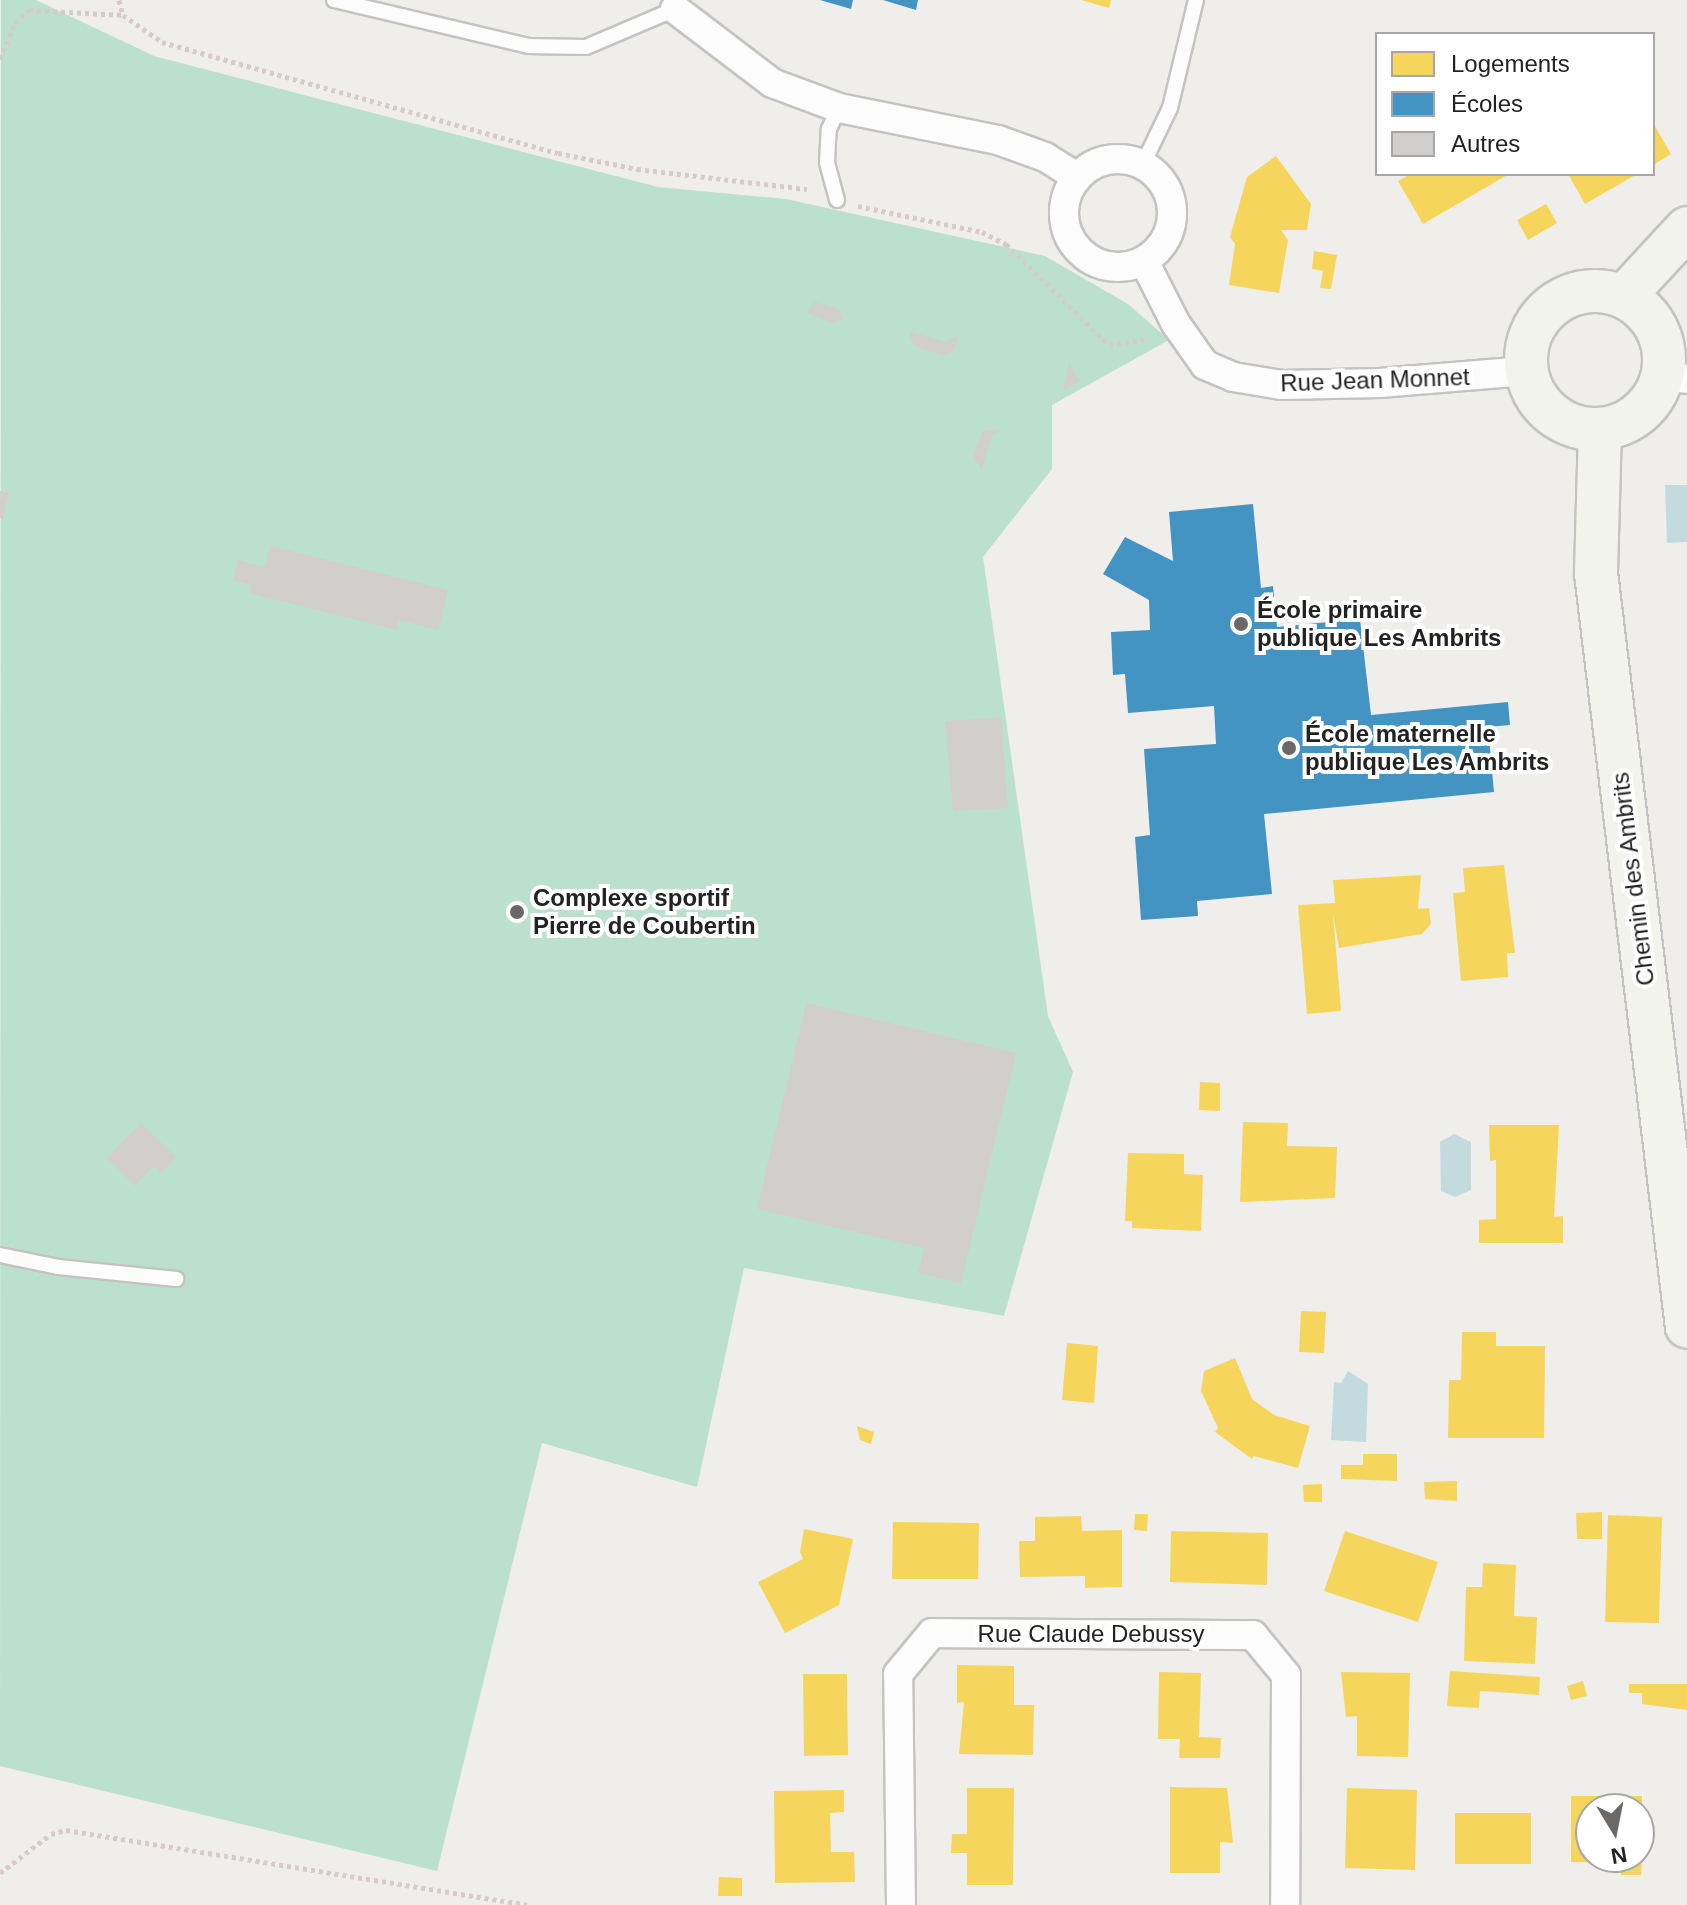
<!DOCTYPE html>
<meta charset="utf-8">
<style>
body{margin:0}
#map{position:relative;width:1687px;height:1905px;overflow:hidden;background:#f0eeeb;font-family:Arial,sans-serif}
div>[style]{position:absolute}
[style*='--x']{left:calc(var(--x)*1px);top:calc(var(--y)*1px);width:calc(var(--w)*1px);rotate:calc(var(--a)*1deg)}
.pitch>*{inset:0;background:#bce0ce}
.water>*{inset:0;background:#c3dade}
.homes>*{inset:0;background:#f6d55c}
.schools>*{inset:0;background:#4393c3}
.building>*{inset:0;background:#d1cecc}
.path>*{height:5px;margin-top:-2.5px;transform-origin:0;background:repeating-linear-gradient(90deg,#d6cbca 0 4px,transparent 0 8px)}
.roads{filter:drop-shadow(2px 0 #c3c3c1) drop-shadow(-2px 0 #c3c3c1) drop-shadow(0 2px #c3c3c1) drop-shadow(0 -2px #c3c3c1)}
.lane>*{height:14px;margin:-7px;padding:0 7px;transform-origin:7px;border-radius:7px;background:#fdfcfc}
.street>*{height:28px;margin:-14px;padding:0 14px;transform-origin:14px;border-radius:14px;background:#fdfcfc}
.street>.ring{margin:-14px;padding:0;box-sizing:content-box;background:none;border:28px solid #fdfcfc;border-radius:50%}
.secondary>*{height:42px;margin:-21px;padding:0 21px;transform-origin:21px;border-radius:21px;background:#f3f3ee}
.secondary>.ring{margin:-21px;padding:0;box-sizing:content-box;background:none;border:42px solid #f3f3ee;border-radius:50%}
.dots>*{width:22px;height:22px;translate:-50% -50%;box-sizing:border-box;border:4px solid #fff;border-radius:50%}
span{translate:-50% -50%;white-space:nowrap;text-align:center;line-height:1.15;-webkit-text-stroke:8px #fff;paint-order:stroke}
.street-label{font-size:24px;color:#222}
.poi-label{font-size:24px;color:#222;font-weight:700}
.left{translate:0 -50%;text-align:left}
.legend{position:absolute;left:1375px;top:32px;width:280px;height:144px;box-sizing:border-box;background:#fff;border:2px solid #a7a7a7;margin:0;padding:10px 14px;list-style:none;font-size:24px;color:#222}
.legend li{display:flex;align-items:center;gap:16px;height:40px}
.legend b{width:40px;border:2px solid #a7a7a7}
.north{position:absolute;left:1575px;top:1793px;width:80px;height:80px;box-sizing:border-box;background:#fff;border:2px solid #a7a7a7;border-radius:50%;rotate:170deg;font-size:22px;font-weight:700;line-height:32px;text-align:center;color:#222}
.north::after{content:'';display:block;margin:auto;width:28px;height:36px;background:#6a6968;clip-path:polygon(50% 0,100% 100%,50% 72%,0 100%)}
</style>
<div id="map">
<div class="pitch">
<div style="clip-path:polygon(1px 0,36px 0,154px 56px,658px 187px,786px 199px,1045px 256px,1128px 304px,1169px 340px,1052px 405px,1052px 469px,983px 557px,1048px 1016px,1073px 1072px,1004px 1316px,744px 1268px,697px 1487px,542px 1443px,437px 1871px,0 1766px)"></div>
</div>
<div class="water">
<div style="clip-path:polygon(1665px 485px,1687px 485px,1687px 542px,1667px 543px)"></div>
<div style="clip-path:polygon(1454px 1134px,1471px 1142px,1471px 1190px,1455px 1197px,1441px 1191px,1440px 1142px)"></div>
<div style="clip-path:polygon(1348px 1371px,1368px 1384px,1366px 1442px,1331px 1440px,1334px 1382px,1341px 1383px)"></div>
</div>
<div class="homes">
<div style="clip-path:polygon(1081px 0,1111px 0,1109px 8px)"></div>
<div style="clip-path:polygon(1653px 123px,1671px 154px,1653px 165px)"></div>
<div style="clip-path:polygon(1276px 156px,1311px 204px,1307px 230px,1281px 230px,1288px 240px,1279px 293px,1229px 285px,1235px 244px,1230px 237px,1247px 177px)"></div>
<div style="clip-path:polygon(1411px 174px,1509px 174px,1423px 224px,1398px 181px)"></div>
<div style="clip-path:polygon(1568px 174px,1637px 174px,1585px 204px)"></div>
<div style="clip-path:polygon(1546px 204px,1557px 223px,1528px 240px,1517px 220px)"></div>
<div style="clip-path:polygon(1314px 251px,1337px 255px,1331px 289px,1320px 288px,1323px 271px,1312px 269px)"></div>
<div style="clip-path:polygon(1504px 865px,1515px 953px,1507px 953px,1508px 977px,1461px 981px,1453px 893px,1465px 892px,1463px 868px)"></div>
<div style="clip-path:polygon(1421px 875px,1418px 909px,1429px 908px,1431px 924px,1422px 934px,1339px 948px,1333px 914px,1341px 1011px,1307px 1014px,1298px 905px,1335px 903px,1333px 880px)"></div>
<div style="clip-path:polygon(1200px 1082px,1220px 1083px,1220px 1111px,1199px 1110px)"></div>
<div style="clip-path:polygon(1243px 1122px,1288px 1123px,1287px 1146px,1337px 1147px,1335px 1198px,1240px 1202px)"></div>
<div style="clip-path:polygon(1489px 1125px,1559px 1125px,1554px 1217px,1563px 1216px,1563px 1243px,1479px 1243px,1479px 1220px,1496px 1219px,1496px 1160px,1490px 1161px)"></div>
<div style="clip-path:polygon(1128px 1153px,1184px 1154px,1184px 1174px,1203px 1175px,1201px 1231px,1132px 1228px,1132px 1221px,1125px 1221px)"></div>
<div style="clip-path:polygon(1301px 1311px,1326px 1312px,1324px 1353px,1299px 1352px)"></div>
<div style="clip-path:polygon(1462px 1332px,1496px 1332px,1496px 1346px,1545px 1346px,1544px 1438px,1448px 1438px,1449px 1380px,1461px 1380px)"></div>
<div style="clip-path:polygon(1067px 1343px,1098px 1346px,1094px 1403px,1062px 1400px)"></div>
<div style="clip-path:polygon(1235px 1358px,1252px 1399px,1274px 1415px,1310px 1426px,1298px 1468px,1254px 1456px,1252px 1459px,1215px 1432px,1218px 1428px,1201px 1391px,1204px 1371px)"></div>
<div style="clip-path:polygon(857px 1426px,874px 1432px,871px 1444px,860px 1440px)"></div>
<div style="clip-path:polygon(1363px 1454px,1397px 1454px,1397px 1481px,1341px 1479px,1341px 1465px,1363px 1465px)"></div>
<div style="clip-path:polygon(1457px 1481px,1457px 1501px,1425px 1499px,1424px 1482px)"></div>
<div style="clip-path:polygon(1322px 1484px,1322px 1502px,1304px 1502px,1303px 1485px)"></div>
<div style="clip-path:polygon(1602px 1512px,1602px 1539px,1577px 1539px,1576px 1513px)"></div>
<div style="clip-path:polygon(1135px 1514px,1148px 1514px,1147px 1531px,1134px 1530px)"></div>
<div style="clip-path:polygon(1608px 1515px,1662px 1517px,1659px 1623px,1605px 1622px)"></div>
<div style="clip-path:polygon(1081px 1516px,1082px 1531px,1122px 1530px,1122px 1587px,1085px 1588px,1085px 1576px,1020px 1577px,1019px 1541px,1035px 1541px,1035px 1517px)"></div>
<div style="clip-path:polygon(893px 1522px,979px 1523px,978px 1579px,892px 1579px)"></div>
<div style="clip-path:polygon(804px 1529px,853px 1539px,839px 1605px,785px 1633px,758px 1582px,803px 1559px,800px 1552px)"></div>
<div style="clip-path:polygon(1171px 1531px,1268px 1533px,1267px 1585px,1170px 1582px)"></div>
<div style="clip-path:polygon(1345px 1531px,1438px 1562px,1418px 1622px,1324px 1591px)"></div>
<div style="clip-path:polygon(1483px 1563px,1516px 1565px,1514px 1616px,1537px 1617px,1535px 1664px,1464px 1661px,1466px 1587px,1482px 1587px)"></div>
<div style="clip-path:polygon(957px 1665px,1014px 1666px,1014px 1705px,1034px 1705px,1033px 1755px,959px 1754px,964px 1702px,957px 1703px)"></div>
<div style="clip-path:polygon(1450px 1671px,1540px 1677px,1539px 1695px,1480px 1691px,1479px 1708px,1447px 1706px)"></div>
<div style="clip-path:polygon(1159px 1672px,1201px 1673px,1199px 1737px,1221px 1738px,1220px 1758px,1179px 1758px,1180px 1739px,1158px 1739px)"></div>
<div style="clip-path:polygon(1341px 1672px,1410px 1673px,1408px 1757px,1357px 1756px,1357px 1716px,1346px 1717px)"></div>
<div style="clip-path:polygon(803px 1674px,847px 1674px,848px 1755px,804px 1756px)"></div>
<div style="clip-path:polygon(1583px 1681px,1587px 1696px,1571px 1700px,1567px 1686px)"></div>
<div style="clip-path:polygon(1629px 1684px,1687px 1684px,1687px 1710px,1642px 1704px,1642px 1693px,1629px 1693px)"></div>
<div style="clip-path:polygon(1170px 1787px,1227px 1788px,1233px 1843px,1220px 1842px,1220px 1873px,1170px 1873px)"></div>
<div style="clip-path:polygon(967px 1788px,1014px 1788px,1013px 1885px,967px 1885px,967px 1853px,951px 1853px,952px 1834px,967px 1834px)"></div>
<div style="clip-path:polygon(1347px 1788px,1417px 1790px,1415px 1870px,1345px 1868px)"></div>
<div style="clip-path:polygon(844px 1790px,844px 1812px,830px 1813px,831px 1852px,854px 1852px,855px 1882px,775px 1883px,774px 1791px)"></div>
<div style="clip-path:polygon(1571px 1796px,1642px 1796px,1642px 1839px,1639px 1809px,1591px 1809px,1591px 1857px,1642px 1857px,1641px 1875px,1621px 1875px,1621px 1863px,1571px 1862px)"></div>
<div style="clip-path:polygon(1455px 1813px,1531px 1813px,1531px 1864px,1455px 1864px)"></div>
<div style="clip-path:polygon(719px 1877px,742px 1878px,742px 1896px,718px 1896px)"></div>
</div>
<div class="schools">
<div style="clip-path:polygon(820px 0,853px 0,851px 9px)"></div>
<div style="clip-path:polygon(883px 0,918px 0,916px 10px)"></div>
<div style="clip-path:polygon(1253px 504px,1261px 588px,1273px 586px,1277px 627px,1360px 619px,1371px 715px,1508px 702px,1510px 725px,1488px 727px,1494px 792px,1264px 814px,1272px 894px,1197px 901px,1198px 916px,1141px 920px,1135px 837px,1150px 835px,1144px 749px,1216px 744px,1214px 706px,1128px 713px,1125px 674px,1113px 675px,1111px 632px,1150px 630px,1149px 600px,1103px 574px,1125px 537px,1173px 561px,1169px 512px)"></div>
</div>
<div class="building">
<div style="clip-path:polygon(814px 302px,839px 309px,843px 319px,833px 323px,807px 313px)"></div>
<div style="clip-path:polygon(908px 331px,946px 342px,959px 335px,955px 349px,944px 356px,914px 346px)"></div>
<div style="clip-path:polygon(1069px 363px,1080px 381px,1062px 391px)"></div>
<div style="clip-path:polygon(1003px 429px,992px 436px,982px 469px,972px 456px,983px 431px)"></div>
<div style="clip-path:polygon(0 491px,9px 493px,3px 519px,0 518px)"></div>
<div style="clip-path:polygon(270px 546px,448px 590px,438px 630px,399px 620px,397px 630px,249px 593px,251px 585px,233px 580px,238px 560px,265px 567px)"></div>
<div style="clip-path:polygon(1001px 717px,1008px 808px,953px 811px,945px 721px)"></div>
<div style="clip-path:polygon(806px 1003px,1016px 1053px,961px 1283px,918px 1273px,924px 1248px,757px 1209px)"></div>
<div style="clip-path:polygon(141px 1123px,176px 1157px,161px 1173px,154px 1166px,135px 1186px,107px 1158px)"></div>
</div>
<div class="path">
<div style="--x:119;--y:0;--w:16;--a:75"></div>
<div style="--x:123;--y:15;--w:47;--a:34.7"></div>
<div style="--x:162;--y:42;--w:411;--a:15.7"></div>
<div style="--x:558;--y:153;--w:81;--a:11.4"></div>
<div style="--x:637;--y:169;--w:171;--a:6.7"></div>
<div style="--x:0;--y:59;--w:39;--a:-67"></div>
<div style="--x:15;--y:23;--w:19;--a:-43"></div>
<div style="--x:29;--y:10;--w:94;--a:3"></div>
<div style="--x:858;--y:206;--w:127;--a:11.8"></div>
<div style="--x:982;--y:232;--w:27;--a:27"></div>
<div style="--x:1006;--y:244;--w:144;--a:44.4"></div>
<div style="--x:1109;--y:345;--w:39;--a:-9"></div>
<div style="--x:0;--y:1873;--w:64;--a:-37.4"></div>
<div style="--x:51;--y:1834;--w:16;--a:-15"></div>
<div style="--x:66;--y:1830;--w:467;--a:9.2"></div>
</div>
<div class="roads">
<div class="lane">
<div style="--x:334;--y:0;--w:199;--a:13.3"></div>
<div style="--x:528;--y:46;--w:58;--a:1"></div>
<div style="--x:586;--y:47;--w:97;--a:-23.1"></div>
<div style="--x:1143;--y:164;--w:62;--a:-64.3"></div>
<div style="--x:1170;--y:108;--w:111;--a:-76.5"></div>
<div style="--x:837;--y:200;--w:39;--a:-105"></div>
<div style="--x:827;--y:162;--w:33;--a:-87"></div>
<div style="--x:829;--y:129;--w:23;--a:-65"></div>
<div style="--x:0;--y:1255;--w:59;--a:11.7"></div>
<div style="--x:58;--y:1267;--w:119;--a:5.8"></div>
</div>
<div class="street">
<div style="--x:675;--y:9;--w:122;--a:37.3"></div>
<div style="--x:772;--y:83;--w:72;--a:20.5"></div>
<div style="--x:839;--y:108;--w:162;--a:11.4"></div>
<div style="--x:998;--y:140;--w:50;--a:19.9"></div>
<div style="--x:1045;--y:157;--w:38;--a:32"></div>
<div class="ring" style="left:1064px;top:159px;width:80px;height:80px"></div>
<div style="--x:1144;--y:261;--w:71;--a:63.1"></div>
<div style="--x:1176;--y:324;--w:50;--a:54.7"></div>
<div style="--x:1205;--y:365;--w:30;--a:23"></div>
<div style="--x:1233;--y:377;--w:50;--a:9.3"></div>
<div style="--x:1282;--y:385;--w:98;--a:-1.2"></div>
<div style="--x:1380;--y:383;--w:146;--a:-4.7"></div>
<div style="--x:1663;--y:376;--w:24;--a:7"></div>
<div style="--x:901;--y:1905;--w:231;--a:-90.7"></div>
<div style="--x:898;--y:1674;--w:53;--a:-50.3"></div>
<div style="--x:932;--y:1633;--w:321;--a:0.4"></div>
<div style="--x:1253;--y:1635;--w:52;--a:50.5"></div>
<div style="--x:1286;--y:1675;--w:230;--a:90.2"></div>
</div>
<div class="secondary">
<div class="ring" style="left:1526px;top:291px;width:96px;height:96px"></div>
<div style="--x:1625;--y:295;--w:91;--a:-47.2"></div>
<div style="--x:1600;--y:429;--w:144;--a:91.6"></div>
<div style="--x:1596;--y:573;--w:759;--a:83.12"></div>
</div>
</div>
<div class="dots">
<div style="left:1241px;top:624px;background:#6a6968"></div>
<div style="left:1289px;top:748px;background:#6a6968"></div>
<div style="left:517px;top:912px;background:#6a6968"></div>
</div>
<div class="street-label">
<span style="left:1375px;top:380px;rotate:-2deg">Rue Jean Monnet</span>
<span style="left:1633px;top:879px;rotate:-97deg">Chemin des Ambrits</span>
<span style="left:1091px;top:1634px">Rue Claude Debussy</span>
</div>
<div class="poi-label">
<span class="left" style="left:1257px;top:624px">École primaire<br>publique Les Ambrits</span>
<span class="left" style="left:1305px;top:748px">École maternelle<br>publique Les Ambrits</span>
<span class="left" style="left:533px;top:912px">Complexe sportif<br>Pierre de Coubertin</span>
</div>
<ul class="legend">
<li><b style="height:22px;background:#f6d55c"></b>Logements</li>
<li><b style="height:22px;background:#4393c3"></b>Écoles</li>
<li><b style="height:22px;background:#d1cecc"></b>Autres</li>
</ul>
<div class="north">N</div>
</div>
